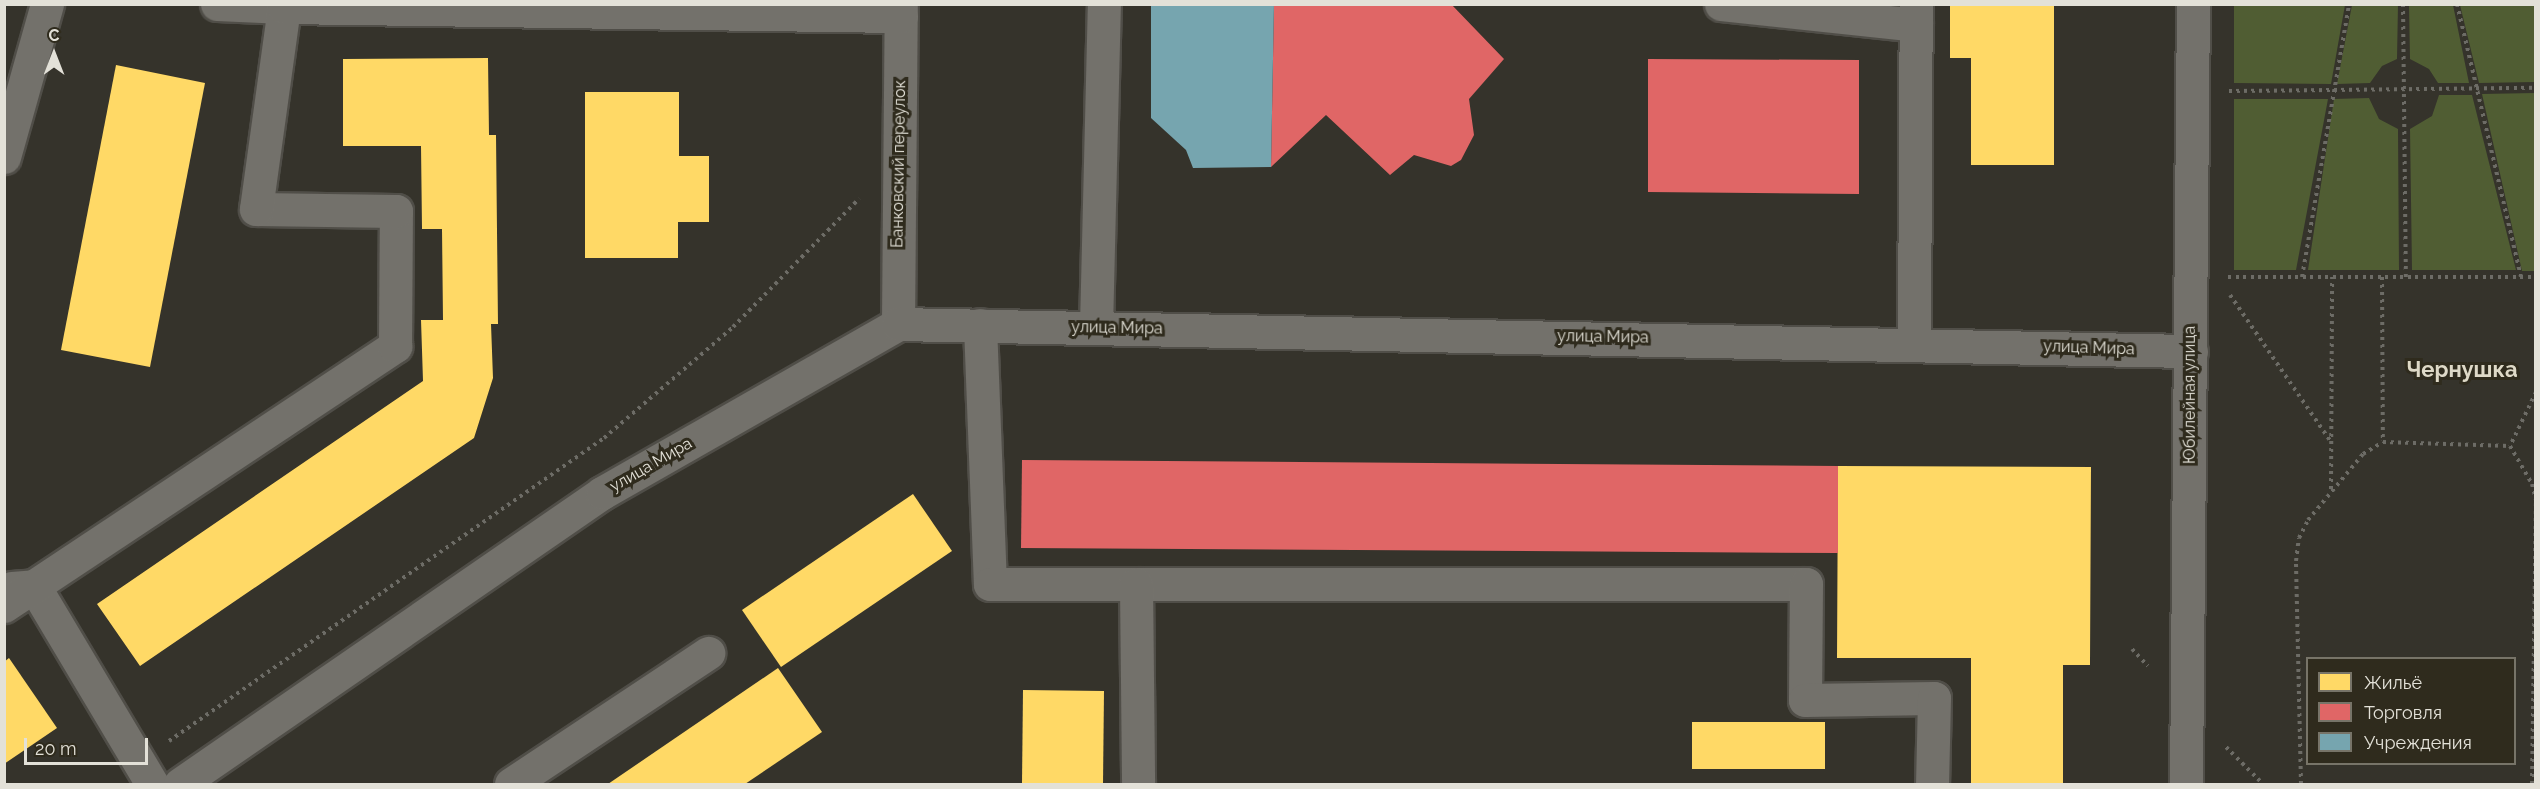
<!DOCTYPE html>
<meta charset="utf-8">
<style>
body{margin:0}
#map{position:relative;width:2540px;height:789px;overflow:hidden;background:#35332b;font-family:Raleway,sans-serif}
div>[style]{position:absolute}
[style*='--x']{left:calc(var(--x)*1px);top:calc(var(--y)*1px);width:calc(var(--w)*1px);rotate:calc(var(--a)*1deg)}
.green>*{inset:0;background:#505d33}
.homes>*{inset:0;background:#ffd966}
.shops>*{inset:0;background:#e06666}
.public>*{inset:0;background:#76a5af}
.path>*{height:4px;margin-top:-2px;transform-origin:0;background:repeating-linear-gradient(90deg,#6d6c66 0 3px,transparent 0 7.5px)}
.roads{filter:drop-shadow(2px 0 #504e48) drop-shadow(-2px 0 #504e48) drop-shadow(0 2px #504e48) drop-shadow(0 -2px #504e48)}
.minor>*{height:33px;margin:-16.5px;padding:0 16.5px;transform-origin:16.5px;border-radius:16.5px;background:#73716b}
span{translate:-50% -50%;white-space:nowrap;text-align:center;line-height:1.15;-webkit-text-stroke:6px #2f2b1d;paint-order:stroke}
.street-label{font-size:16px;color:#e3e1d8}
.district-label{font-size:22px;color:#ded9c7;font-weight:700}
.frame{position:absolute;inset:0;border:6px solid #e3e1d8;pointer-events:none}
.legend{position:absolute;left:2306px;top:657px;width:210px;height:108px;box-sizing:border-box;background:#2f2b1d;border:2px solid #777468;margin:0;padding:8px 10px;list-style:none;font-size:18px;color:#e3e1d8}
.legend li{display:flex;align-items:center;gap:12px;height:30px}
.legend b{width:30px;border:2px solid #777468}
.north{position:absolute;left:24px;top:24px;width:60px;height:60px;-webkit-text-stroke:4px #2f2b1d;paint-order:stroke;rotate:0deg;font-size:16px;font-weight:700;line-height:24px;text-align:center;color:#e3e1d8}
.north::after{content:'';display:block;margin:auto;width:21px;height:27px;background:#e3e1d8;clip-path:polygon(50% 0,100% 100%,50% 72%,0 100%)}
.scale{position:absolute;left:24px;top:738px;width:124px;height:27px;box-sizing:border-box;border:3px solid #e3e1d8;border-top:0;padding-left:8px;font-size:18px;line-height:21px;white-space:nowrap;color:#e3e1d8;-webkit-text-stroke:4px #2f2b1d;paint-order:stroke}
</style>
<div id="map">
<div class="green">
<div style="clip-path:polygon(2234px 5px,2345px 5px,2331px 84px,2234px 83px)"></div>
<div style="clip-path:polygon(2352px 5px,2398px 5px,2397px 59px,2382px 66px,2370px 83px,2337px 84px)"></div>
<div style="clip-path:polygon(2409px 5px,2453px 5px,2469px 83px,2438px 83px,2429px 69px,2410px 59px)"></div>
<div style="clip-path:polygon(2460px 5px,2535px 5px,2535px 82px,2479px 83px)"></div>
<div style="clip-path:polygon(2535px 93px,2535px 271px,2522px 271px,2482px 94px)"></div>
<div style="clip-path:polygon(2439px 95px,2472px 95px,2516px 270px,2412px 270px,2410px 129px,2432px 116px)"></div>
<div style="clip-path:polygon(2369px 98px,2379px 119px,2398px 129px,2399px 270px,2308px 270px,2334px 99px)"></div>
<div style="clip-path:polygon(2234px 99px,2328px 99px,2296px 270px,2234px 270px)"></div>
</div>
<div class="homes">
<div style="clip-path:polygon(1950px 4px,2054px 4px,2054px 165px,1971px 165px,1971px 58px,1950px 58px)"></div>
<div style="clip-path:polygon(488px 58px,489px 135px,496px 135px,498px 324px,491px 324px,493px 378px,474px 438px,140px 666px,97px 604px,423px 381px,421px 320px,443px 320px,442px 229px,422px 229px,421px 146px,343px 146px,343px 59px)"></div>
<div style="clip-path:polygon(116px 65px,205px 83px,150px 367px,61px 350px)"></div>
<div style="clip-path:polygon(585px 92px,679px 92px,679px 156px,709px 156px,709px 222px,678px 222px,678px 258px,585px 258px)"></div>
<div style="clip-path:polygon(1838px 466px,2091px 467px,2090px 665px,2063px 665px,2063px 784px,1971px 784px,1971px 658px,1837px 658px)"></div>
<div style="clip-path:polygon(913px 494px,952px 551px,781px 667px,742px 610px)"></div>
<div style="clip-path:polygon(9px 658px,57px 728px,4px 764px,4px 662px)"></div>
<div style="clip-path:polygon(778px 668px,822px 732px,745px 784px,608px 784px)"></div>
<div style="clip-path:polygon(1023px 690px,1104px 691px,1103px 784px,1022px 784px)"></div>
<div style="clip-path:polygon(1692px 722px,1825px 722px,1825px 769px,1692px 769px)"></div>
</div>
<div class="shops">
<div style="clip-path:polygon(1274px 4px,1451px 4px,1504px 59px,1469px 99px,1474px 135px,1461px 160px,1451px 166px,1414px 155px,1390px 175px,1326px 115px,1271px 167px)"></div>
<div style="clip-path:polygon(1648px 59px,1859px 60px,1859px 194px,1648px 192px)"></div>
<div style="clip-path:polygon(1022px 460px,1838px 466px,1838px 553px,1021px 548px)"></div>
</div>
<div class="public">
<div style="clip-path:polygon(1151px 4px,1274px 4px,1271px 167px,1193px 168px,1186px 150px,1151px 118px)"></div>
</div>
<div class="path">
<div style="--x:2403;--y:4;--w:273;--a:89.4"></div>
<div style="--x:2457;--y:4;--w:280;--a:76.8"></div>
<div style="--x:2229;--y:91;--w:307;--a:-0.6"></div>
<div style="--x:2228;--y:277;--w:308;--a:0"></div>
<div style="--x:2302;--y:277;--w:277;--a:-80.2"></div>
<div style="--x:2382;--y:277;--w:165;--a:89.7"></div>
<div style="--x:2230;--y:295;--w:178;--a:55.5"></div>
<div style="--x:2536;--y:392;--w:60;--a:115.7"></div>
<div style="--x:2510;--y:446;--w:44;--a:59.9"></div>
<div style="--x:2532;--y:484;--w:16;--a:76"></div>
<div style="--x:2331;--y:489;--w:212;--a:-89.7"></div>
<div style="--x:2132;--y:649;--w:23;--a:47"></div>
<div style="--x:169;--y:741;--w:530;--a:-34.86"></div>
<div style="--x:604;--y:438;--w:170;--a:-40.7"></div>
<div style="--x:733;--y:327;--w:180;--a:-45.5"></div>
<div style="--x:2226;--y:747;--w:52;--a:45"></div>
<div style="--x:2301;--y:784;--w:223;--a:-91.3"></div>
<div style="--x:2296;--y:561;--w:23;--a:-83"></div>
<div style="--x:2299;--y:538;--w:20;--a:-63"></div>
<div style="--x:2308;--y:520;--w:86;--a:-50.2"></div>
<div style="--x:2363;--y:454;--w:23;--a:-31"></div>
<div style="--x:2383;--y:442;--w:127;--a:1.8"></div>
<div style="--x:2532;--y:784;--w:282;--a:-89.2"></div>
</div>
<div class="roads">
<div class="minor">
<div style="--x:217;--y:4;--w:67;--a:2.6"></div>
<div style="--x:1721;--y:4;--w:196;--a:6.1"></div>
<div style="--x:4;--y:157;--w:159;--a:-74.3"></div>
<div style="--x:898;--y:324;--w:320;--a:-89.5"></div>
<div style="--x:980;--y:325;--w:259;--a:87.8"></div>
<div style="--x:990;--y:584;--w:816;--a:0"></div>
<div style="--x:1806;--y:584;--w:116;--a:90.5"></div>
<div style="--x:1805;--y:700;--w:129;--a:-0.9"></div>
<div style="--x:1934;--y:698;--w:86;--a:91.3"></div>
<div style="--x:1096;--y:327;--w:323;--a:-88.6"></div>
<div style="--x:1914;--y:342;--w:338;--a:-89.7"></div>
<div style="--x:1136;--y:584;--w:200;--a:89.4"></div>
<div style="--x:12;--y:588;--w:22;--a:-5"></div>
<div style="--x:34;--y:586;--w:230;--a:59.2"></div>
<div style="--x:4;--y:606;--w:470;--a:-33.6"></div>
<div style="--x:395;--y:346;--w:135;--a:-89.6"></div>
<div style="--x:396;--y:211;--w:140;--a:-179.2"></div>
<div style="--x:256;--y:209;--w:204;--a:-82.1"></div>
<div style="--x:284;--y:7;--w:617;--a:0.84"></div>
<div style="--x:180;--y:784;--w:513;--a:-34.59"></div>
<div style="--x:602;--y:493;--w:341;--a:-29.7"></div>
<div style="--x:898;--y:324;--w:1293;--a:1.2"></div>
<div style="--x:511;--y:784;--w:237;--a:-33.6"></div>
<div style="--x:2186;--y:784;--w:780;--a:-89.49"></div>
</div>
</div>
<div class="street-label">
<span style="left:899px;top:164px;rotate:-89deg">Банковский переулок</span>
<span style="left:1117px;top:328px;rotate:1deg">улица Мира</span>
<span style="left:1603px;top:337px;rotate:1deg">улица Мира</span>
<span style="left:2089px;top:348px;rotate:2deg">улица Мира</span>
<span style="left:2190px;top:395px;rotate:-90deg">Юбилейная улица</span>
<span style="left:651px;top:465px;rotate:-30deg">улица Мира</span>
</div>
<div class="district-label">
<span style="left:2462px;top:370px">Чернушка</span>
</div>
<div class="frame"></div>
<ul class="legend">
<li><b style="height:16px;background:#ffd966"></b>Жильё</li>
<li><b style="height:16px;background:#e06666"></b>Торговля</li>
<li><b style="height:16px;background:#76a5af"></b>Учреждения</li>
</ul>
<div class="north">С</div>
<div class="scale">20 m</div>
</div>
